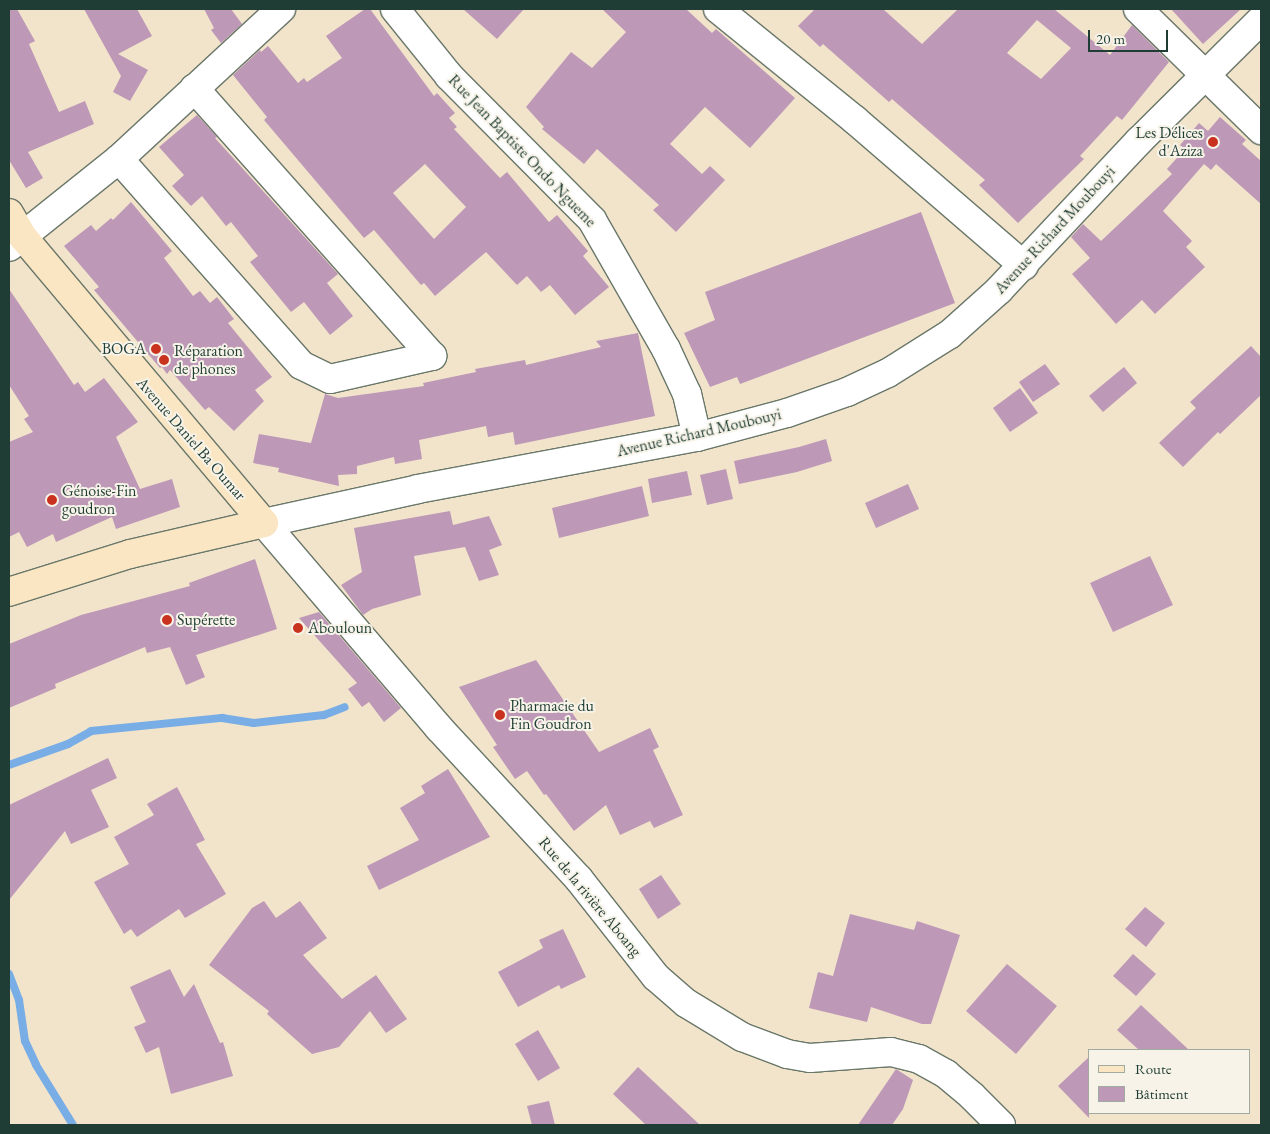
<!DOCTYPE html>
<meta charset="utf-8">
<style>
body{margin:0}
#map{position:relative;width:1270px;height:1134px;overflow:hidden;background:#f2e4cb;font-family:"EB Garamond",serif}
div>[style]{position:absolute}
[style*='--x']{left:calc(var(--x)*1px);top:calc(var(--y)*1px);width:calc(var(--w)*1px);rotate:calc(var(--a)*1deg)}
.stream>*{height:8px;margin:-4px;padding:0 4px;transform-origin:4px;border-radius:4px;background:#78ade6}
.building>*{inset:0;background:#bd98b7}
.roads{filter:drop-shadow(1px 0 #697769) drop-shadow(-1px 0 #697769) drop-shadow(0 1px #697769) drop-shadow(0 -1px #697769)}
.minor>*{height:28px;margin:-14px;padding:0 14px;transform-origin:14px;border-radius:14px;background:#fff}
.tertiary>*{height:28px;margin:-14px;padding:0 14px;transform-origin:14px;border-radius:14px;background:#fff}
.secondary>*{height:28px;margin:-14px;padding:0 14px;transform-origin:14px;border-radius:14px;background:#fbe6c4}
.dots>*{width:14px;height:14px;translate:-50% -50%;box-sizing:border-box;border:2px solid #f7f3e8;border-radius:50%}
span{translate:-50% -50%;white-space:nowrap;text-align:center;line-height:1.15;-webkit-text-stroke:4px #f7f3e8;paint-order:stroke}
.poi-label{font-size:16px;color:#1f3d34}
.right{translate:-100% -50%;text-align:right}
.left{translate:0 -50%;text-align:left}
.street-label{font-size:16px;color:#1f3d34}
.frame{position:absolute;inset:0;border:10px solid #1f3d34;pointer-events:none}
.legend{position:absolute;left:1088px;top:1049px;width:162px;height:65px;box-sizing:border-box;background:#f7f3e8;border:1px solid #a1aaa0;margin:0;padding:6px 9px;list-style:none;font-size:15px;color:#1f3d34}
.legend li{display:flex;align-items:center;gap:10px;height:25px}
.legend b{width:25px;border:1px solid #a1aaa0}
.scale{position:absolute;left:1088px;top:30px;width:80px;height:22px;box-sizing:border-box;border:2px solid #1f3d34;border-top:0;padding-left:6px;font-size:15px;line-height:18px;white-space:nowrap;color:#1f3d34;-webkit-text-stroke:4px #f7f3e8;paint-order:stroke}
</style>
<div id="map">
<div class="stream">
<div style="--x:9;--y:765;--w:63;--a:-19.6"></div>
<div style="--x:68;--y:744;--w:26;--a:-29"></div>
<div style="--x:91;--y:731;--w:132;--a:-5.7"></div>
<div style="--x:222;--y:718;--w:32;--a:9"></div>
<div style="--x:254;--y:723;--w:70;--a:-6.5"></div>
<div style="--x:324;--y:715;--w:22;--a:-21"></div>
<div style="--x:9;--y:974;--w:28;--a:69"></div>
<div style="--x:19;--y:1000;--w:41;--a:81.7"></div>
<div style="--x:25;--y:1041;--w:26;--a:65"></div>
<div style="--x:36;--y:1065;--w:70;--a:58.3"></div>
</div>
<div class="building">
<div style="clip-path:polygon(9px 9px,17px 9px,35px 41px,29px 44px,59px 112px,85px 101px,94px 124px,28px 152px,43px 178px,26px 188px,9px 160px)"></div>
<div style="clip-path:polygon(84px 9px,137px 9px,152px 36px,118px 54px,148px 70px,130px 101px,113px 92px,121px 76px)"></div>
<div style="clip-path:polygon(204px 9px,231px 9px,242px 24px,221px 43px,211px 30px,214px 28px)"></div>
<div style="clip-path:polygon(evenodd,365px 9px,370px 9px,434px 96px,437px 93px,455px 113px,449px 118px,457px 127px,454px 129px,500px 178px,507px 172px,549px 222px,557px 215px,588px 251px,583px 256px,609px 287px,575px 315px,550px 285px,541px 292px,527px 276px,517px 285px,486px 252px,435px 296px,424px 283px,421px 285px,374px 230px,364px 238px,264px 120px,267px 117px,233px 75px,260px 50px,261px 52px,268px 46px,298px 83px,304px 78px,307px 82px,342px 58px,326px 36px,365px 9px,425px 164px,466px 207px,434px 239px,393px 193px,425px 164px)"></div>
<div style="clip-path:polygon(463px 9px,524px 9px,497px 39px)"></div>
<div style="clip-path:polygon(602px 9px,686px 9px,712px 33px,716px 29px,795px 98px,750px 148px,705px 107px,670px 144px,702px 174px,710px 166px,725px 180px,676px 232px,653px 210px,659px 205px,597px 149px,584px 164px,542px 129px,544px 127px,526px 107px,571px 52px,592px 68px,626px 32px)"></div>
<div style="clip-path:polygon(evenodd,815px 9px,883px 9px,922px 44px,958px 9px,1054px 9px,1110px 55px,1132px 25px,1169px 62px,1122px 120px,1117px 116px,1080px 156px,1084px 159px,1018px 223px,979px 185px,985px 180px,892px 99px,889px 102px,823px 44px,820px 47px,798px 26px,815px 9px,1037px 20px,1071px 48px,1041px 79px,1007px 53px,1037px 20px)"></div>
<div style="clip-path:polygon(1171px 9px,1241px 9px,1203px 44px)"></div>
<div style="clip-path:polygon(197px 115px,217px 137px,215px 138px,338px 274px,327px 283px,353px 316px,330px 335px,304px 302px,291px 312px,250px 262px,258px 256px,231px 222px,226px 226px,202px 196px,191px 206px,172px 186px,184px 175px,159px 147px)"></div>
<div style="clip-path:polygon(1220px 117px,1246px 140px,1242px 144px,1261px 161px,1261px 204px,1216px 164px,1211px 170px,1204px 164px,1163px 211px,1192px 241px,1186px 247px,1205px 267px,1155px 314px,1142px 300px,1116px 324px,1072px 274px,1090px 258px,1071px 237px,1083px 224px,1101px 241px,1172px 174px,1167px 169px,1185px 149px,1180px 145px,1199px 123px,1208px 131px)"></div>
<div style="clip-path:polygon(131px 202px,172px 251px,164px 258px,193px 296px,200px 291px,210px 303px,217px 297px,234px 319px,228px 323px,272px 377px,255px 390px,264px 401px,234px 431px,209px 407px,205px 410px,170px 370px,167px 374px,162px 367px,160px 368px,94px 290px,99px 287px,64px 246px,91px 225px,96px 231px,111px 218px,113px 220px)"></div>
<div style="clip-path:polygon(921px 212px,955px 303px,740px 384px,737px 377px,710px 387px,684px 333px,715px 320px,705px 292px)"></div>
<div style="clip-path:polygon(9px 289px,74px 385px,78px 382px,85px 392px,104px 378px,138px 422px,116px 437px,140px 489px,172px 479px,180px 507px,116px 529px,112px 517px,56px 542px,53px 534px,27px 547px,19px 532px,9px 537px,9px 442px,33px 432px,24px 419px,29px 416px,9px 385px)"></div>
<div style="clip-path:polygon(638px 333px,655px 416px,515px 445px,513px 432px,488px 437px,486px 426px,419px 440px,422px 459px,395px 464px,394px 457px,357px 466px,357px 474px,338px 475px,339px 486px,278px 472px,279px 468px,253px 463px,259px 434px,311px 443px,325px 394px,338px 398px,424px 386px,423px 383px,476px 372px,475px 369px,525px 360px,526px 365px,601px 347px,596px 341px)"></div>
<div style="clip-path:polygon(1251px 346px,1261px 357px,1261px 395px,1220px 434px,1218px 432px,1183px 467px,1159px 443px,1196px 408px,1190px 402px)"></div>
<div style="clip-path:polygon(1045px 364px,1060px 384px,1033px 402px,1019px 382px)"></div>
<div style="clip-path:polygon(1124px 367px,1137px 383px,1103px 412px,1089px 396px)"></div>
<div style="clip-path:polygon(1020px 388px,1038px 413px,1010px 432px,993px 408px)"></div>
<div style="clip-path:polygon(826px 439px,832px 461px,797px 472px,739px 484px,734px 461px,799px 447px)"></div>
<div style="clip-path:polygon(726px 469px,733px 499px,707px 505px,700px 475px)"></div>
<div style="clip-path:polygon(687px 471px,692px 495px,652px 503px,648px 479px)"></div>
<div style="clip-path:polygon(908px 484px,919px 509px,876px 528px,865px 503px)"></div>
<div style="clip-path:polygon(642px 486px,649px 516px,559px 538px,552px 508px)"></div>
<div style="clip-path:polygon(450px 511px,453px 525px,489px 516px,502px 545px,489px 550px,499px 575px,479px 581px,465px 547px,414px 556px,421px 595px,372px 609px,363px 615px,341px 585px,362px 572px,354px 528px)"></div>
<div style="clip-path:polygon(1150px 556px,1173px 605px,1113px 632px,1090px 583px)"></div>
<div style="clip-path:polygon(255px 559px,277px 629px,196px 655px,205px 677px,186px 685px,170px 647px,147px 653px,145px 647px,55px 684px,56px 688px,9px 708px,9px 644px,81px 615px,190px 586px,189px 583px)"></div>
<div style="clip-path:polygon(319px 612px,401px 708px,384px 722px,369px 702px,362px 707px,348px 689px,357px 683px,299px 618px)"></div>
<div style="clip-path:polygon(536px 660px,599px 752px,650px 728px,659px 747px,653px 750px,683px 815px,654px 828px,650px 821px,620px 835px,606px 805px,574px 831px,546px 794px,544px 795px,527px 771px,515px 779px,493px 747px,497px 745px,459px 687px)"></div>
<div style="clip-path:polygon(108px 758px,117px 778px,91px 790px,109px 827px,71px 844px,65px 831px,9px 900px,9px 805px)"></div>
<div style="clip-path:polygon(448px 769px,490px 837px,379px 890px,367px 866px,419px 840px,400px 808px,425px 793px,421px 786px)"></div>
<div style="clip-path:polygon(177px 787px,205px 840px,196px 844px,226px 894px,185px 918px,179px 909px,137px 937px,131px 929px,124px 934px,94px 882px,129px 864px,114px 837px,154px 815px,147px 804px)"></div>
<div style="clip-path:polygon(661px 875px,681px 904px,658px 919px,639px 889px)"></div>
<div style="clip-path:polygon(264px 901px,276px 918px,300px 901px,327px 938px,303px 955px,342px 999px,376px 975px,407px 1019px,386px 1033px,370px 1011px,339px 1047px,312px 1054px,267px 1014px,269px 1011px,209px 965px,252px 908px)"></div>
<div style="clip-path:polygon(1145px 907px,1165px 923px,1146px 947px,1125px 929px)"></div>
<div style="clip-path:polygon(850px 914px,914px 930px,917px 921px,960px 935px,931px 1024px,922px 1024px,871px 1007px,867px 1022px,809px 1008px,818px 972px,833px 976px)"></div>
<div style="clip-path:polygon(563px 929px,586px 977px,561px 989px,559px 985px,518px 1007px,498px 972px,543px 948px,539px 940px)"></div>
<div style="clip-path:polygon(1133px 954px,1156px 974px,1136px 996px,1113px 976px)"></div>
<div style="clip-path:polygon(1007px 964px,1057px 1006px,1016px 1054px,966px 1011px)"></div>
<div style="clip-path:polygon(170px 969px,184px 997px,194px 984px,220px 1043px,223px 1042px,233px 1076px,171px 1094px,159px 1047px,146px 1053px,134px 1027px,146px 1022px,130px 987px)"></div>
<div style="clip-path:polygon(1141px 1005px,1189px 1050px,1139px 1050px,1117px 1030px)"></div>
<div style="clip-path:polygon(538px 1030px,560px 1068px,538px 1081px,515px 1044px)"></div>
<div style="clip-path:polygon(1089px 1057px,1089px 1118px,1058px 1086px)"></div>
<div style="clip-path:polygon(638px 1067px,700px 1125px,646px 1125px,613px 1094px)"></div>
<div style="clip-path:polygon(896px 1069px,913px 1080px,903px 1109px,892px 1125px,858px 1125px)"></div>
<div style="clip-path:polygon(549px 1101px,555px 1125px,532px 1125px,527px 1106px)"></div>
</div>
<div class="roads">
<div class="minor">
<div style="--x:395;--y:9;--w:86;--a:51.1"></div>
<div style="--x:449;--y:76;--w:203;--a:45.2"></div>
<div style="--x:592;--y:220;--w:149;--a:60.2"></div>
<div style="--x:666;--y:349;--w:50;--a:65"></div>
<div style="--x:687;--y:394;--w:44;--a:76.9"></div>
<div style="--x:718;--y:9;--w:176;--a:39"></div>
<div style="--x:855;--y:120;--w:223;--a:40.8"></div>
<div style="--x:1138;--y:9;--w:173;--a:44.5"></div>
<div style="--x:119;--y:159;--w:275;--a:48.5"></div>
<div style="--x:301;--y:365;--w:32;--a:26"></div>
<div style="--x:330;--y:379;--w:105;--a:-12.7"></div>
<div style="--x:432;--y:356;--w:358;--a:-131.6"></div>
<div style="--x:9;--y:247;--w:141;--a:-38.7"></div>
<div style="--x:119;--y:159;--w:221;--a:-42.8"></div>
<div style="--x:264;--y:523;--w:270;--a:49.5"></div>
<div style="--x:439;--y:728;--w:205;--a:47.2"></div>
<div style="--x:578;--y:878;--w:126;--a:51.8"></div>
<div style="--x:656;--y:977;--w:40;--a:41"></div>
<div style="--x:686;--y:1003;--w:66;--a:31.3"></div>
<div style="--x:742;--y:1037;--w:48;--a:20.7"></div>
<div style="--x:787;--y:1054;--w:23;--a:10"></div>
<div style="--x:810;--y:1058;--w:81;--a:-4.2"></div>
<div style="--x:891;--y:1052;--w:29;--a:14"></div>
<div style="--x:919;--y:1059;--w:31;--a:29"></div>
<div style="--x:946;--y:1074;--w:34;--a:40"></div>
<div style="--x:972;--y:1096;--w:41;--a:45"></div>
</div>
<div class="tertiary">
<div style="--x:264;--y:523;--w:158;--a:-12.4"></div>
<div style="--x:418;--y:489;--w:284;--a:-10.6"></div>
<div style="--x:697;--y:437;--w:93;--a:-14.9"></div>
<div style="--x:787;--y:413;--w:64;--a:-19.3"></div>
<div style="--x:847;--y:392;--w:45;--a:-24.9"></div>
<div style="--x:888;--y:373;--w:73;--a:-32.2"></div>
<div style="--x:950;--y:334;--w:66;--a:-41.9"></div>
<div style="--x:999;--y:290;--w:204;--a:-46.8"></div>
<div style="--x:1139;--y:141;--w:172;--a:-44.8"></div>
</div>
<div class="secondary">
<div style="--x:9;--y:213;--w:28;--a:60"></div>
<div style="--x:23;--y:237;--w:374;--a:49.9"></div>
<div style="--x:264;--y:523;--w:138;--a:167"></div>
<div style="--x:130;--y:554;--w:127;--a:162.6"></div>
</div>
</div>
<div class="dots">
<div style="left:1213px;top:142px;background:#c8321e"></div>
<div style="left:156px;top:349px;background:#c8321e"></div>
<div style="left:164px;top:360px;background:#c8321e"></div>
<div style="left:52px;top:500px;background:#c8321e"></div>
<div style="left:167px;top:620px;background:#c8321e"></div>
<div style="left:298px;top:628px;background:#c8321e"></div>
<div style="left:500px;top:715px;background:#c8321e"></div>
</div>
<div class="poi-label">
<span class="right" style="left:1203px;top:142px">Les Délices<br>d'Aziza</span>
<span class="right" style="left:146px;top:349px">BOGA</span>
<span class="left" style="left:174px;top:360px">Réparation<br>de phones</span>
<span class="left" style="left:62px;top:500px">Génoise-Fin<br>goudron</span>
<span class="left" style="left:177px;top:620px">Supérette</span>
<span class="left" style="left:308px;top:628px">Abouloun</span>
<span class="left" style="left:510px;top:715px">Pharmacie du<br>Fin Goudron</span>
</div>
<div class="street-label">
<span style="left:522px;top:151px;rotate:46deg">Rue Jean Baptiste Ondo Ngueme</span>
<span style="left:1055px;top:230px;rotate:-47deg">Avenue Richard Moubouyi</span>
<span style="left:699px;top:433px;rotate:-13deg">Avenue Richard Moubouyi</span>
<span style="left:191px;top:439px;rotate:49deg">Avenue Daniel Ba Oumar</span>
<span style="left:590px;top:897px;rotate:50deg">Rue de la rivière Aboang</span>
</div>
<div class="frame"></div>
<ul class="legend">
<li><b style="height:6px;background:#fbe6c4"></b>Route</li>
<li><b style="height:14px;background:#bd98b7"></b>Bâtiment</li>
</ul>
<div class="scale">20 m</div>
</div>
